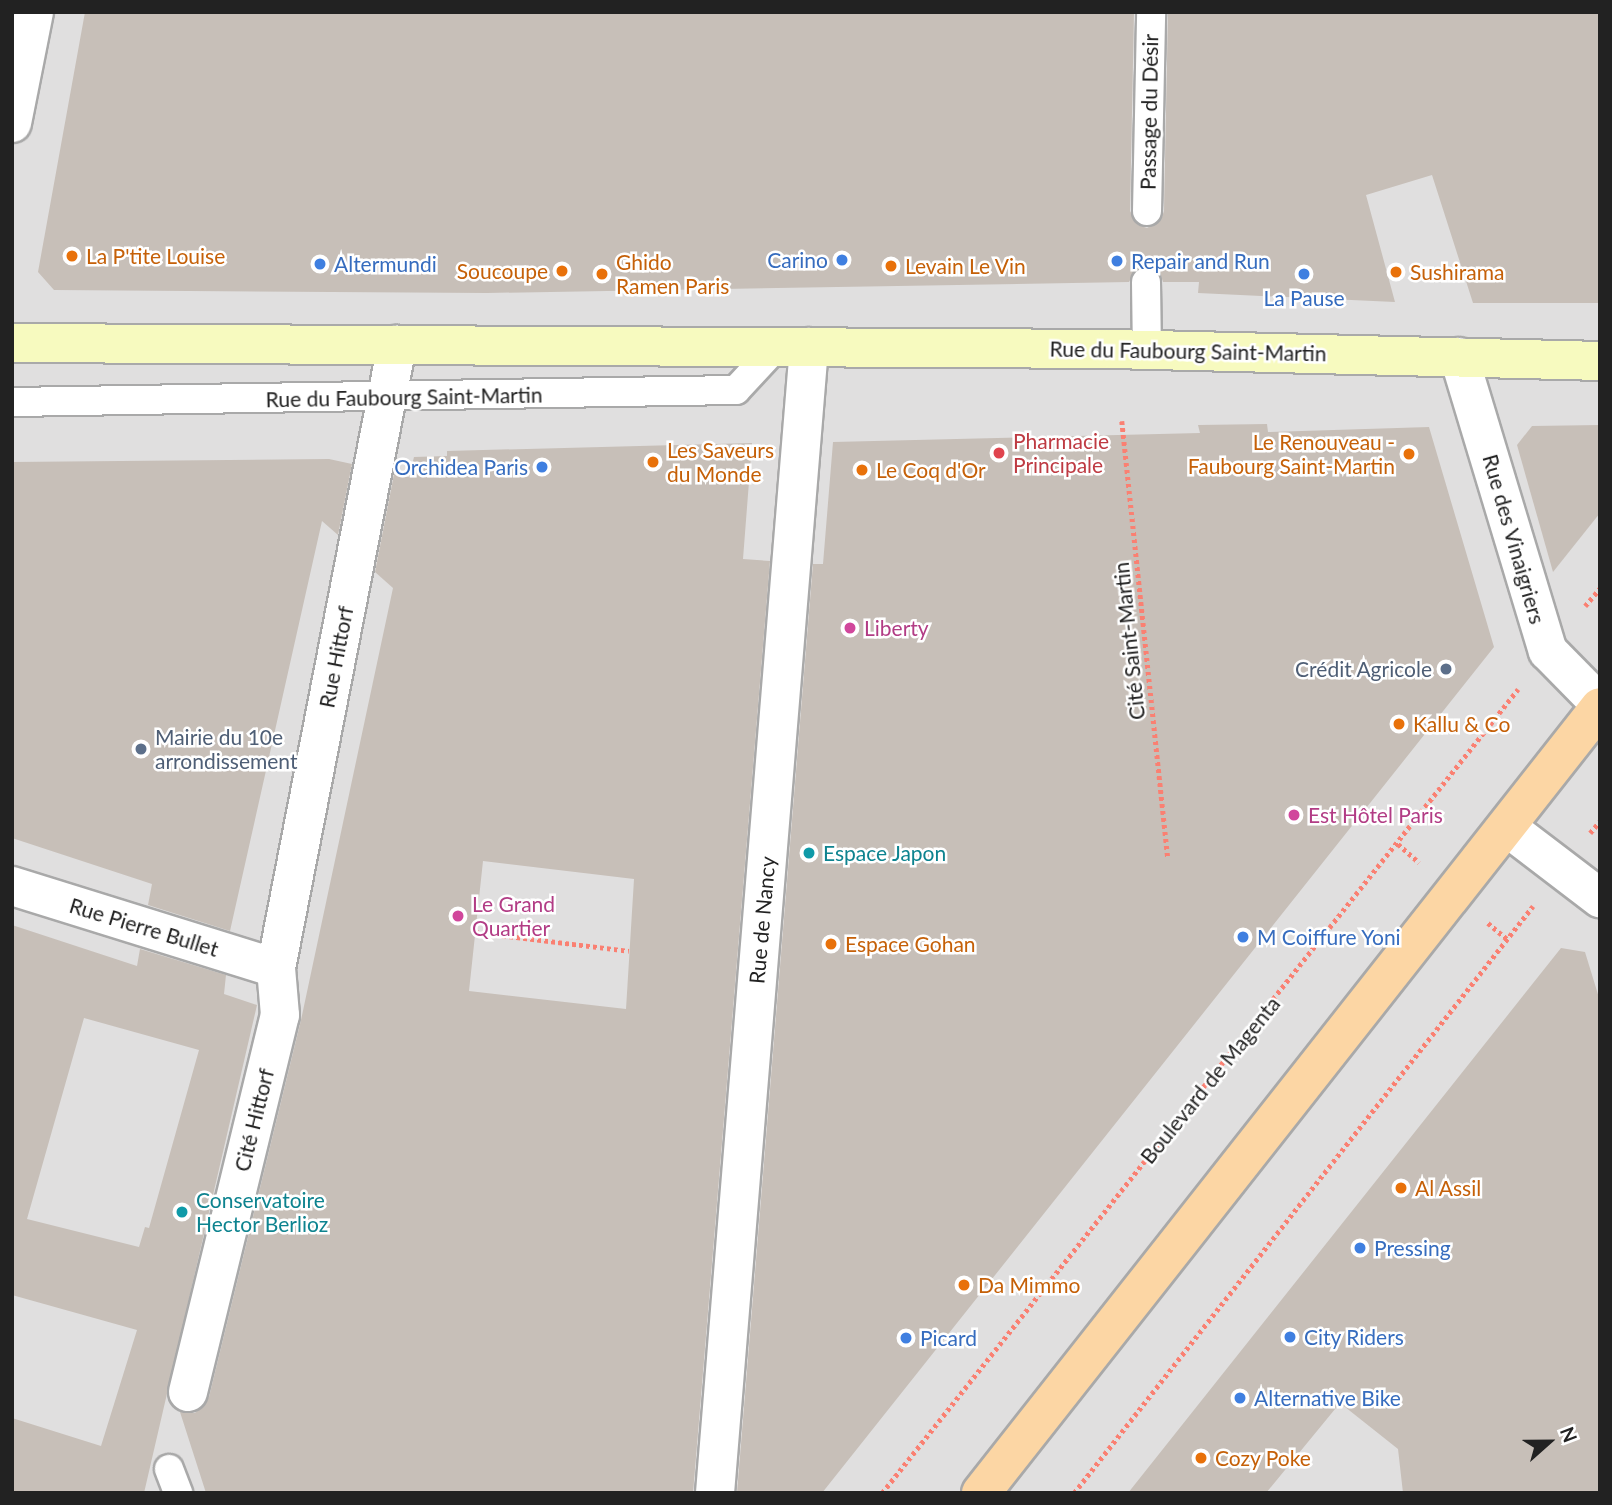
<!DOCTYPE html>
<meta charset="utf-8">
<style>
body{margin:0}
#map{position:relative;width:1612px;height:1505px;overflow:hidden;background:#f2efe9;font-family:Lato,sans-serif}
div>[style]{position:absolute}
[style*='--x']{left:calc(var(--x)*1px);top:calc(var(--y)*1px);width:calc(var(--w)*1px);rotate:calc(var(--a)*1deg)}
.residential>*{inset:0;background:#e0dfdf}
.building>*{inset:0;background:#c7bfb8}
.path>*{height:4.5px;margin-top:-2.25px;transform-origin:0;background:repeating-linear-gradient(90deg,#fa8072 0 3.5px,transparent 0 7px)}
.roads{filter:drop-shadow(2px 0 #a9a9a9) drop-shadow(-2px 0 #a9a9a9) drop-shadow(0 2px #a9a9a9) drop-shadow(0 -2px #a9a9a9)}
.lane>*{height:28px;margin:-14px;padding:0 14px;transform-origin:14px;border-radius:14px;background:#fff}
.street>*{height:38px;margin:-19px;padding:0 19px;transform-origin:19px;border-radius:19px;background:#fff}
.secondary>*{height:38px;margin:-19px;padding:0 19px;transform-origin:19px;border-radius:19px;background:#f7fabf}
.primary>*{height:38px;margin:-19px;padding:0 19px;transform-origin:19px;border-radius:19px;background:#fcd6a4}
.dots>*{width:19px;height:19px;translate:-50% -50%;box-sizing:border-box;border:4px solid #fff;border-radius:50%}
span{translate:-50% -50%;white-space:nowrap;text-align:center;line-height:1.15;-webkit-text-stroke:5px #fff;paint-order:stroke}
.street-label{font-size:21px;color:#222}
.food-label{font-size:21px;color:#c56008}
.left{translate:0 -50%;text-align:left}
.right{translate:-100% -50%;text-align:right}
.shop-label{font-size:21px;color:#366cbe}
.health-label{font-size:21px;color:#be3a42}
.hotel-label{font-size:21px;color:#b23c85}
.service-label{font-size:21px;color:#4e5e75}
.culture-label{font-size:21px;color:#0d838f}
.frame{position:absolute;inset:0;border:14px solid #222;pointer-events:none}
.north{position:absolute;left:1514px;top:1407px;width:70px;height:70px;-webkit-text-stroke:5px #fff;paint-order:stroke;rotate:69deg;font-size:19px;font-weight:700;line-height:28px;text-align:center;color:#222}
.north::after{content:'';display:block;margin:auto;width:24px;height:32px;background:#222;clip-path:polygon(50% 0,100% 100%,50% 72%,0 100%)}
</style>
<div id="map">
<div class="residential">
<div style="clip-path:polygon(12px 12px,1600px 12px,1600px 1493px,12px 1493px)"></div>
</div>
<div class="building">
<div style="clip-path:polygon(85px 12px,1134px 12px,1130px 211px,1138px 225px,1147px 228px,1161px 220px,1164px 211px,1168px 12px,1600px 12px,1600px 303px,1473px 303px,1432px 175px,1366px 195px,1395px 302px,1198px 293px,1199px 282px,1163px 282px,1160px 273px,1146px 265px,1137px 268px,1129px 282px,487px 293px,54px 290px,38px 272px)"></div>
<div style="clip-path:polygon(1267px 424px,1268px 432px,1429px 427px,1494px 647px,822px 1493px,737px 1493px,813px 564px,823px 564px,833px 442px,1200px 433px,1198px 425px)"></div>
<div style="clip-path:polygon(1600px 425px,1600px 513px,1553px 572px,1517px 445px,1532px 426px)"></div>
<div style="clip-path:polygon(evenodd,752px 443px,743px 559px,770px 561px,693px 1493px,206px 1493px,180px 1412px,195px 1413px,209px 1397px,301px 1020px,393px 588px,375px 572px,394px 474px,409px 477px,414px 457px,447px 456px,447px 451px,752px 443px,483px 861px,634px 879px,626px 1009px,469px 991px,483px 861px)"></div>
<div style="clip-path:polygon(329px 459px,352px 464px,338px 535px,322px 521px,230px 931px,148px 905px,152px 884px,12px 838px,12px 462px)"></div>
<div style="clip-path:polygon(evenodd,12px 925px,137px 966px,140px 949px,226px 975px,224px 994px,257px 1005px,144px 1493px,12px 1493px,12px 1418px,101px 1446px,137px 1330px,12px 1295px,12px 925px,84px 1018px,199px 1050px,149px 1228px,145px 1227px,139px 1247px,27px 1219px,84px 1018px)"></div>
<div style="clip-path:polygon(1561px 948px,1585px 952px,1600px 1001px,1600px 1493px,1403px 1493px,1398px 1449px,1340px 1403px,1266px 1493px,1128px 1493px)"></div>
</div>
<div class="path">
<div style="--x:1122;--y:421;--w:440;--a:84"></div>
<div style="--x:1585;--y:606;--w:23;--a:-50"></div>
<div style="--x:1590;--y:833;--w:16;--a:-50"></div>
<div style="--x:1398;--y:844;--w:28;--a:41"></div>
<div style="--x:1488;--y:923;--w:25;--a:40"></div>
<div style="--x:475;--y:932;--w:155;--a:7"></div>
<div style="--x:882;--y:1493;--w:1025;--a:-51.65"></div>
<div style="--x:1074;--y:1493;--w:745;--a:-51.98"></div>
</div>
<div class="roads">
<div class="lane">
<div style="--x:1147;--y:211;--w:199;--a:-88.8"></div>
<div style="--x:1146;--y:282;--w:68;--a:89.2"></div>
<div style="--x:12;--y:402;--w:724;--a:-0.95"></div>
<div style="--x:736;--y:390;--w:59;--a:-47.1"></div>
<div style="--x:169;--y:1469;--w:26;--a:69"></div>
</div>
<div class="street">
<div style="--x:12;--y:123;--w:113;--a:-78.8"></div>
<div style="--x:1459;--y:357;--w:307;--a:73.2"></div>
<div style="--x:1548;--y:651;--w:74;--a:45.5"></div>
<div style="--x:1508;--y:828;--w:116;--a:37.3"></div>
<div style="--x:12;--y:886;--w:276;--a:17.3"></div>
<div style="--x:188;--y:1392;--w:388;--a:-76.3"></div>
<div style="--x:280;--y:1015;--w:47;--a:-94.9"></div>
<div style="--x:276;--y:968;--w:635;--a:-79.01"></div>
<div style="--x:715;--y:1493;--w:1150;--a:-85.31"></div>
</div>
<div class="secondary">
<div style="--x:12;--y:343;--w:1099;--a:0.31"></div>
<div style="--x:1111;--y:349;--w:489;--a:1.4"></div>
</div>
<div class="primary">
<div style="--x:981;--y:1493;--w:1000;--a:-51.78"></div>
</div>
</div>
<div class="dots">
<div style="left:72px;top:256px;background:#e8710a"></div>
<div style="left:842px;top:260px;background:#3f7fe0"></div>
<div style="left:1117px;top:261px;background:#3f7fe0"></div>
<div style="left:320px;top:264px;background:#3f7fe0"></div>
<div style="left:891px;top:266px;background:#e8710a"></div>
<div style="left:562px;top:271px;background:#e8710a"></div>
<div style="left:1396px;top:272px;background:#e8710a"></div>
<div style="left:602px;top:274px;background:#e8710a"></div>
<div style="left:1304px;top:274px;background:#3f7fe0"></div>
<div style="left:999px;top:453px;background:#e0444e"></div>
<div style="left:1409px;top:454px;background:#e8710a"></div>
<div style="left:653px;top:462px;background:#e8710a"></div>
<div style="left:542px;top:467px;background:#3f7fe0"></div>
<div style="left:862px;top:470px;background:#e8710a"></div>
<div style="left:850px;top:628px;background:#d1479c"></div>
<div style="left:1446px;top:669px;background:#5c6f8a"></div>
<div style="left:1399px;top:724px;background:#e8710a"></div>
<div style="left:141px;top:749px;background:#5c6f8a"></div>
<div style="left:1294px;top:815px;background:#d1479c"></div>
<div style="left:809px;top:853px;background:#0f9aa8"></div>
<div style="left:458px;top:916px;background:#d1479c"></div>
<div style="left:1243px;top:937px;background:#3f7fe0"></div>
<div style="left:831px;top:944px;background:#e8710a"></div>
<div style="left:1401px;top:1188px;background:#e8710a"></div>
<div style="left:182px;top:1212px;background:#0f9aa8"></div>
<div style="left:1360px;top:1248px;background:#3f7fe0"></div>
<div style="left:964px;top:1285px;background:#e8710a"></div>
<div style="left:1290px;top:1337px;background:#3f7fe0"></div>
<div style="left:906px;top:1338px;background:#3f7fe0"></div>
<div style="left:1240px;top:1398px;background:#3f7fe0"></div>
<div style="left:1201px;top:1458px;background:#e8710a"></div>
</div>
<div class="street-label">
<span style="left:1149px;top:112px;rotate:-89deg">Passage du Désir</span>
<span style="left:1188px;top:351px;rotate:1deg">Rue du Faubourg Saint-Martin</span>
<span style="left:404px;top:397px;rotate:-1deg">Rue du Faubourg Saint-Martin</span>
<span style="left:1514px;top:539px;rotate:74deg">Rue des Vinaigriers</span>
<span style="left:1129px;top:641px;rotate:-96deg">Cité Saint-Martin</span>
<span style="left:336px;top:657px;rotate:-79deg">Rue Hittorf</span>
<span style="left:762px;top:920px;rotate:-85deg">Rue de Nancy</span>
<span style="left:144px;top:927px;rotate:17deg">Rue Pierre Bullet</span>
<span style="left:1210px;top:1080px;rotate:-51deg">Boulevard de Magenta</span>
<span style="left:254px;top:1120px;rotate:-76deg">Cité Hittorf</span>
</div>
<div class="food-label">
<span class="left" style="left:86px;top:256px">La P'tite Louise</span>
<span class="left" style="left:616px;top:274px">Ghido<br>Ramen Paris</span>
<span class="left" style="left:905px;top:266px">Levain Le Vin</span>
<span class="right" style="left:548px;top:271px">Soucoupe</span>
<span class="left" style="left:1410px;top:272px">Sushirama</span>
<span class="right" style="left:1395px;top:454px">Le Renouveau -<br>Faubourg Saint-Martin</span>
<span class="left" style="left:667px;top:462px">Les Saveurs<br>du Monde</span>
<span class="left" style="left:876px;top:470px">Le Coq d'Or</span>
<span class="left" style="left:1413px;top:724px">Kallu &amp; Co</span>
<span class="left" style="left:845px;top:944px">Espace Gohan</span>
<span class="left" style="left:1415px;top:1188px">Al Assil</span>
<span class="left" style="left:978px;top:1285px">Da Mimmo</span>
<span class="left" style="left:1215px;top:1458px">Cozy Poke</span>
</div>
<div class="shop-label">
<span class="right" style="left:828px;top:260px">Carino</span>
<span class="left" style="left:1131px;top:261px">Repair and Run</span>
<span class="left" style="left:334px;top:264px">Altermundi</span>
<span style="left:1304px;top:298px">La Pause</span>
<span class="right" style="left:528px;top:467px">Orchidea Paris</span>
<span class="left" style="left:1257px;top:937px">M Coiffure Yoni</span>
<span class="left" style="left:1374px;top:1248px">Pressing</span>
<span class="left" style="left:1304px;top:1337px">City Riders</span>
<span class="left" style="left:920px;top:1338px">Picard</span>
<span class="left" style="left:1254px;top:1398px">Alternative Bike</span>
</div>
<div class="health-label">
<span class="left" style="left:1013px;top:453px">Pharmacie<br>Principale</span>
</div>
<div class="hotel-label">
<span class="left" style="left:864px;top:628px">Liberty</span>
<span class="left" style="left:1308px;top:815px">Est Hôtel Paris</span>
<span class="left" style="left:472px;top:916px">Le Grand<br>Quartier</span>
</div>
<div class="service-label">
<span class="right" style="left:1432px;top:669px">Crédit Agricole</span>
<span class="left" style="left:155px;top:749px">Mairie du 10e<br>arrondissement</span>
</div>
<div class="culture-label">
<span class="left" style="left:823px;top:853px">Espace Japon</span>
<span class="left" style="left:196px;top:1212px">Conservatoire<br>Hector Berlioz</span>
</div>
<div class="frame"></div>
<div class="north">N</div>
</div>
